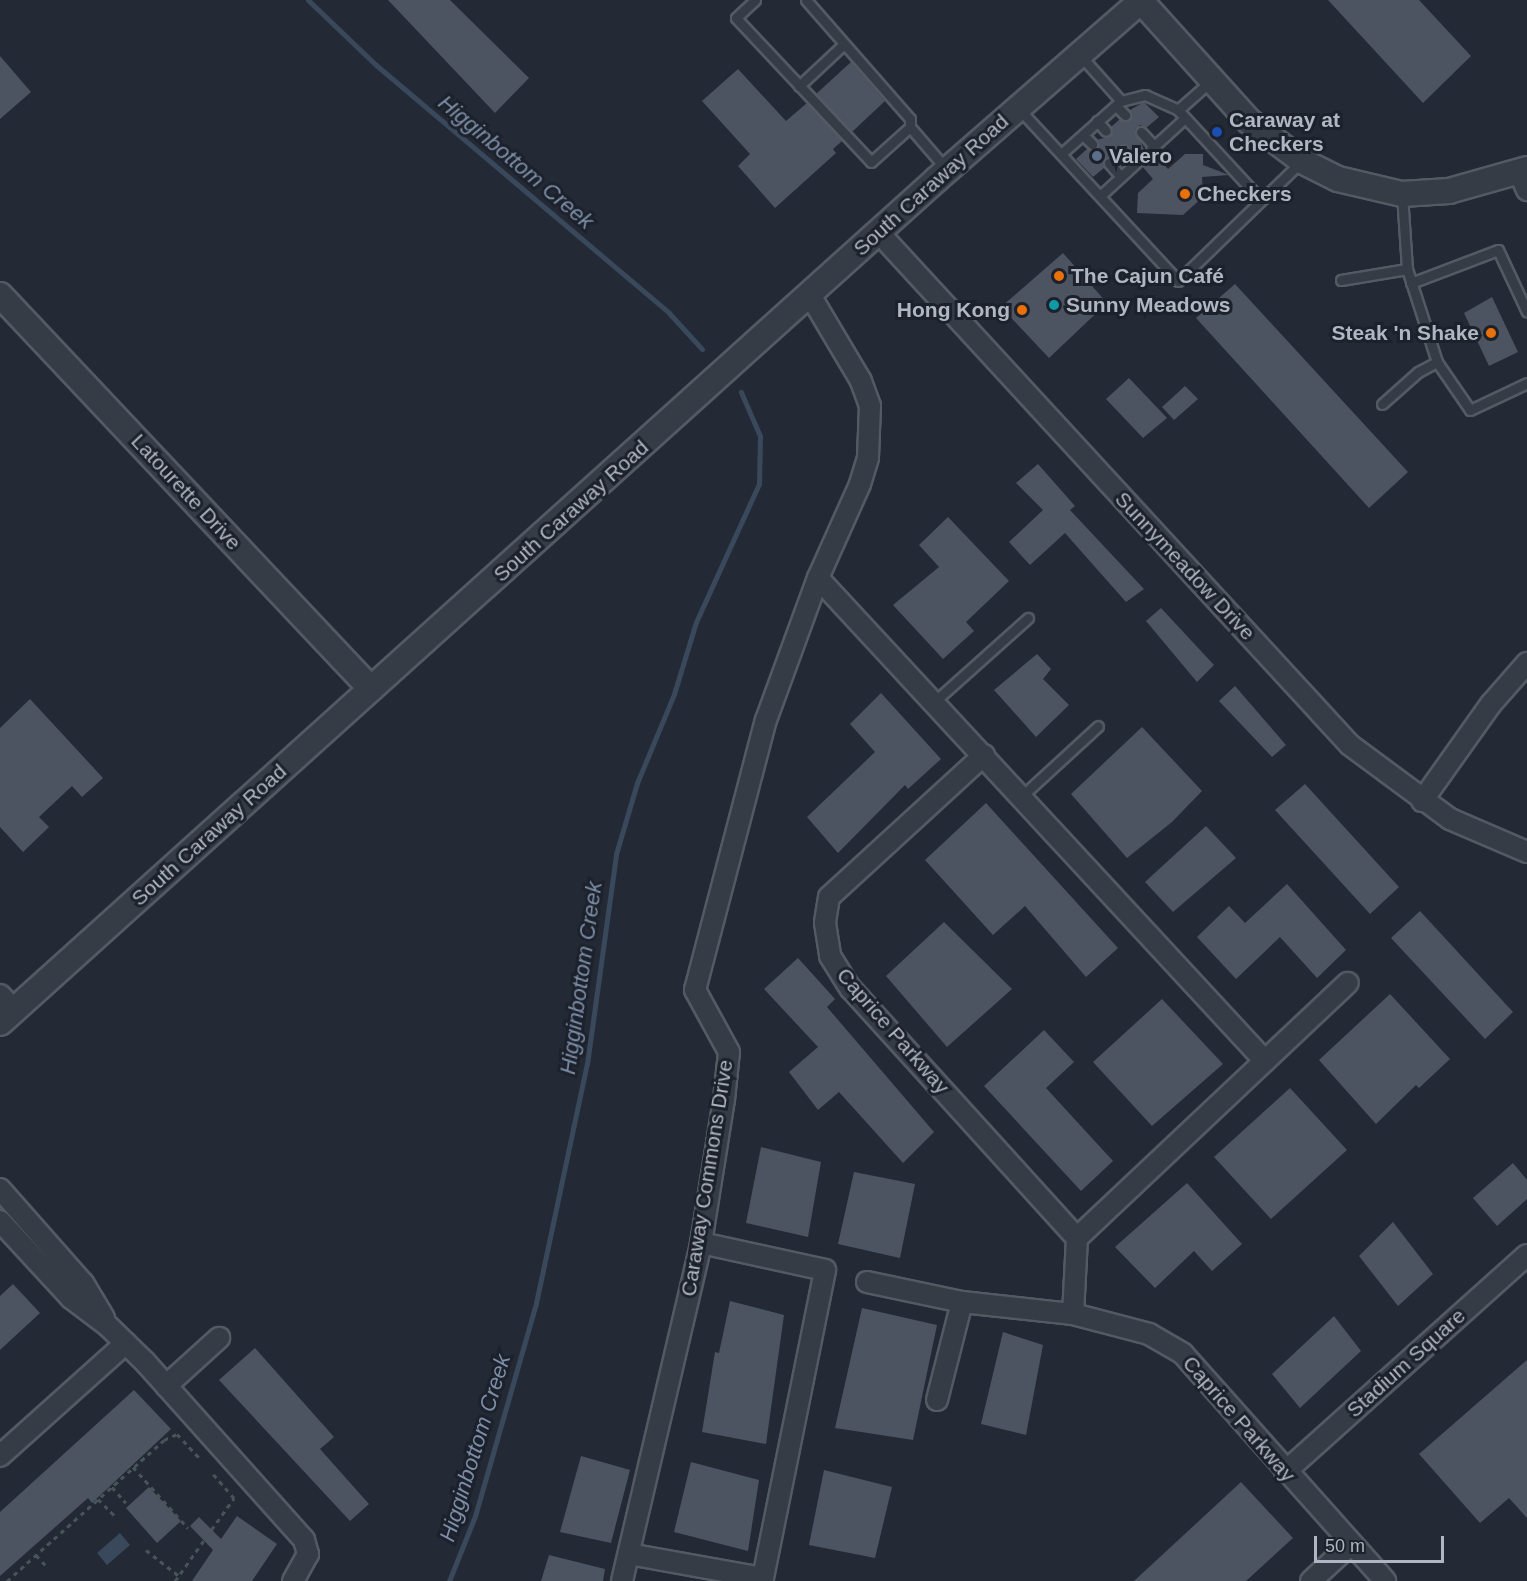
<!DOCTYPE html>
<meta charset="utf-8">
<style>
body{margin:0}
#map{position:relative;width:1527px;height:1581px;overflow:hidden;background:#232a35;font-family:Helvetica,sans-serif}
div>[style]{position:absolute}
[style*='--x']{left:calc(var(--x)*1px);top:calc(var(--y)*1px);width:calc(var(--w)*1px);rotate:calc(var(--a)*1deg)}
.water>*{inset:0;background:#3a485c}
.stream>*{height:5px;margin:-2.5px;padding:0 2.5px;transform-origin:2.5px;border-radius:2.5px;background:#3a485c}
.building>*{inset:0;background:#4c5461}
.path>*{height:3px;margin-top:-1.5px;transform-origin:0;background:repeating-linear-gradient(90deg,#475558 0 4.5px,transparent 0 9px)}
.roads{filter:drop-shadow(2px 0 #545a64) drop-shadow(-2px 0 #545a64) drop-shadow(0 2px #545a64) drop-shadow(0 -2px #545a64)}
.service>*{height:9px;margin:-4.5px;padding:0 4.5px;transform-origin:4.5px;border-radius:4.5px;background:#363c46}
.minor>*{height:20px;margin:-10px;padding:0 10px;transform-origin:10px;border-radius:10px;background:#363c46}
.tertiary>*{height:24px;margin:-12px;padding:0 12px;transform-origin:12px;border-radius:12px;background:#363c46}
.dots>*{width:16px;height:16px;translate:-50% -50%;box-sizing:border-box;border:3px solid #1c212b;border-radius:50%}
span{translate:-50% -50%;white-space:nowrap;text-align:center;line-height:1.15;-webkit-text-stroke:6px #1c212b;paint-order:stroke}
.poi-label{font-size:21px;color:#b1b7c2;font-weight:700}
.left{translate:0 -50%;text-align:left}
.right{translate:-100% -50%;text-align:right}
.street-label{font-size:21px;color:#b1b7c2}
.water-label{font-size:22px;color:#7c8ea7;font-style:italic}
.scale{position:absolute;left:1314px;top:1536px;width:130px;height:27px;box-sizing:border-box;border:3px solid #b1b7c2;border-top:0;padding-left:8px;font-size:18px;line-height:21px;white-space:nowrap;color:#b1b7c2;-webkit-text-stroke:4px #1c212b;paint-order:stroke}
</style>
<div id="map">
<div class="water">
<div style="clip-path:polygon(120px 1533px,130px 1545px,107px 1565px,97px 1553px)"></div>
</div>
<div class="stream">
<div style="--x:308;--y:0;--w:94;--a:43.7"></div>
<div style="--x:376;--y:65;--w:384;--a:40.2"></div>
<div style="--x:669;--y:313;--w:49;--a:47.5"></div>
<div style="--x:449;--y:1581;--w:70;--a:-68.2"></div>
<div style="--x:475;--y:1516;--w:222;--a:-74"></div>
<div style="--x:536;--y:1303;--w:244;--a:-78"></div>
<div style="--x:587;--y:1064;--w:212;--a:-82.1"></div>
<div style="--x:616;--y:854;--w:74;--a:-73.5"></div>
<div style="--x:637;--y:783;--w:96;--a:-67.4"></div>
<div style="--x:674;--y:694;--w:75;--a:-73"></div>
<div style="--x:696;--y:622;--w:152;--a:-65.5"></div>
<div style="--x:759;--y:484;--w:48;--a:-88.8"></div>
<div style="--x:760;--y:436;--w:48;--a:-113.4"></div>
</div>
<div class="building">
<div style="clip-path:polygon(388px 0,450px 0,529px 78px,495px 113px)"></div>
<div style="clip-path:polygon(1328px 0,1419px 0,1471px 56px,1423px 103px)"></div>
<div style="clip-path:polygon(0 56px,31px 92px,0 119px)"></div>
<div style="clip-path:polygon(851px 62px,885px 101px,852px 132px,816px 94px)"></div>
<div style="clip-path:polygon(738px 69px,786px 121px,807px 103px,842px 141px,833px 149px,836px 153px,775px 208px,738px 166px,750px 154px,702px 101px)"></div>
<div style="clip-path:polygon(1144px 102px,1159px 117px,1146px 128px,1140px 125px,1135px 129px,1146px 154px,1155px 154px,1168px 169px,1185px 154px,1203px 154px,1203px 165px,1229px 175px,1202px 177px,1203px 197px,1183px 215px,1137px 213px,1138px 193px,1153px 179px,1142px 166px,1143px 157px,1126px 144px,1118px 145px,1114px 159px,1104px 158px,1104px 168px,1093px 177px,1076px 159px,1087px 149px,1096px 149px,1097px 140px,1110px 136px,1111px 127px,1120px 119px,1129px 120px,1130px 110px)"></div>
<div style="clip-path:polygon(1063px 253px,1107px 303px,1049px 358px,1001px 307px)"></div>
<div style="clip-path:polygon(1235px 284px,1408px 472px,1369px 508px,1196px 318px)"></div>
<div style="clip-path:polygon(1492px 297px,1518px 352px,1489px 366px,1464px 313px)"></div>
<div style="clip-path:polygon(1129px 378px,1167px 418px,1143px 438px,1106px 399px)"></div>
<div style="clip-path:polygon(1185px 386px,1198px 399px,1174px 420px,1162px 407px)"></div>
<div style="clip-path:polygon(1038px 464px,1075px 506px,1070px 510px,1144px 589px,1126px 602px,1065px 533px,1030px 565px,1009px 542px,1043px 510px,1016px 483px)"></div>
<div style="clip-path:polygon(948px 517px,1009px 581px,966px 622px,974px 631px,943px 659px,893px 605px,939px 567px,919px 545px)"></div>
<div style="clip-path:polygon(1161px 608px,1214px 665px,1197px 682px,1146px 621px)"></div>
<div style="clip-path:polygon(1037px 654px,1051px 669px,1043px 679px,1069px 705px,1036px 737px,994px 690px)"></div>
<div style="clip-path:polygon(1235px 686px,1286px 745px,1272px 757px,1219px 701px)"></div>
<div style="clip-path:polygon(881px 693px,941px 759px,908px 789px,905px 785px,838px 853px,807px 817px,875px 752px,850px 724px)"></div>
<div style="clip-path:polygon(30px 699px,103px 778px,82px 797px,72px 786px,39px 817px,49px 827px,23px 852px,0 827px,0 728px)"></div>
<div style="clip-path:polygon(1142px 727px,1202px 791px,1172px 822px,1127px 858px,1071px 794px)"></div>
<div style="clip-path:polygon(1305px 784px,1399px 887px,1370px 914px,1275px 810px)"></div>
<div style="clip-path:polygon(986px 803px,1118px 948px,1086px 977px,1025px 906px,993px 935px,925px 860px)"></div>
<div style="clip-path:polygon(1206px 826px,1236px 858px,1173px 912px,1145px 882px)"></div>
<div style="clip-path:polygon(1287px 884px,1346px 950px,1317px 978px,1280px 937px,1236px 979px,1197px 937px,1229px 906px,1245px 923px)"></div>
<div style="clip-path:polygon(1420px 911px,1513px 1012px,1485px 1039px,1391px 938px)"></div>
<div style="clip-path:polygon(944px 922px,1012px 989px,947px 1047px,886px 976px)"></div>
<div style="clip-path:polygon(798px 958px,835px 999px,827px 1007px,934px 1132px,903px 1163px,839px 1092px,818px 1110px,789px 1072px,818px 1047px,764px 989px)"></div>
<div style="clip-path:polygon(1390px 994px,1450px 1059px,1419px 1088px,1416px 1085px,1376px 1124px,1319px 1060px)"></div>
<div style="clip-path:polygon(1162px 999px,1223px 1064px,1152px 1126px,1093px 1062px)"></div>
<div style="clip-path:polygon(1044px 1030px,1074px 1062px,1046px 1088px,1113px 1161px,1081px 1191px,984px 1086px)"></div>
<div style="clip-path:polygon(1290px 1088px,1347px 1150px,1271px 1219px,1214px 1157px)"></div>
<div style="clip-path:polygon(761px 1147px,821px 1162px,808px 1237px,746px 1223px)"></div>
<div style="clip-path:polygon(1513px 1163px,1527px 1180px,1527px 1199px,1497px 1226px,1473px 1198px)"></div>
<div style="clip-path:polygon(854px 1172px,915px 1184px,900px 1258px,838px 1244px)"></div>
<div style="clip-path:polygon(1187px 1183px,1242px 1244px,1212px 1271px,1194px 1251px,1155px 1288px,1115px 1247px)"></div>
<div style="clip-path:polygon(1393px 1222px,1433px 1274px,1398px 1306px,1359px 1256px)"></div>
<div style="clip-path:polygon(13px 1284px,40px 1313px,0 1350px,0 1296px)"></div>
<div style="clip-path:polygon(730px 1301px,784px 1315px,766px 1444px,702px 1432px,715px 1352px,719px 1353px)"></div>
<div style="clip-path:polygon(862px 1308px,937px 1325px,913px 1440px,835px 1428px)"></div>
<div style="clip-path:polygon(1334px 1316px,1361px 1351px,1300px 1408px,1272px 1374px)"></div>
<div style="clip-path:polygon(1003px 1332px,1043px 1345px,1026px 1435px,981px 1424px)"></div>
<div style="clip-path:polygon(255px 1348px,334px 1437px,320px 1449px,369px 1504px,350px 1521px,219px 1380px)"></div>
<div style="clip-path:polygon(1527px 1360px,1527px 1518px,1509px 1498px,1480px 1523px,1419px 1454px)"></div>
<div style="clip-path:polygon(134px 1390px,171px 1429px,92px 1503px,88px 1498px,0 1576px,0 1512px)"></div>
<div style="clip-path:polygon(581px 1456px,630px 1470px,611px 1543px,560px 1532px)"></div>
<div style="clip-path:polygon(691px 1462px,759px 1480px,748px 1551px,674px 1532px)"></div>
<div style="clip-path:polygon(824px 1470px,892px 1487px,875px 1558px,809px 1545px)"></div>
<div style="clip-path:polygon(1241px 1482px,1293px 1538px,1246px 1581px,1134px 1581px)"></div>
<div style="clip-path:polygon(149px 1487px,181px 1521px,157px 1543px,126px 1508px)"></div>
<div style="clip-path:polygon(237px 1516px,277px 1544px,252px 1581px,192px 1581px,213px 1550px,190px 1526px,199px 1517px,221px 1539px)"></div>
<div style="clip-path:polygon(549px 1555px,605px 1569px,603px 1581px,541px 1581px)"></div>
</div>
<div class="path">
<div style="--x:133;--y:1467;--w:82;--a:48"></div>
<div style="--x:112;--y:1487;--w:21;--a:49"></div>
<div style="--x:98;--y:1499;--w:23;--a:45"></div>
<div style="--x:146;--y:1550;--w:42;--a:38.2"></div>
<div style="--x:36;--y:1555;--w:16;--a:47"></div>
<div style="--x:7;--y:1581;--w:211;--a:-41.9"></div>
<div style="--x:164;--y:1440;--w:14;--a:-25"></div>
<div style="--x:177;--y:1434;--w:34;--a:47"></div>
<div style="--x:175;--y:1581;--w:102;--a:-54.6"></div>
<div style="--x:234;--y:1498;--w:32;--a:-131"></div>
</div>
<div class="roads">
<div class="service">
<div style="--x:755;--y:0;--w:26;--a:137"></div>
<div style="--x:736;--y:18;--w:197;--a:46.8"></div>
<div style="--x:871;--y:162;--w:52;--a:-41.9"></div>
<div style="--x:910;--y:127;--w:57;--a:49.3"></div>
<div style="--x:806;--y:0;--w:158;--a:48.8"></div>
<div style="--x:910;--y:119;--w:8;--a:90"></div>
<div style="--x:799;--y:86;--w:60;--a:-43"></div>
<div style="--x:1121;--y:101;--w:25;--a:-14"></div>
<div style="--x:1145;--y:95;--w:36;--a:24"></div>
<div style="--x:1178;--y:110;--w:122;--a:47.3"></div>
<div style="--x:1116;--y:106;--w:13;--a:45"></div>
<div style="--x:1019;--y:109;--w:234;--a:47.2"></div>
<div style="--x:1178;--y:281;--w:173;--a:-44.1"></div>
<div style="--x:1178;--y:110;--w:45;--a:-41.4"></div>
<div style="--x:1097;--y:121;--w:13;--a:48"></div>
<div style="--x:1141;--y:132;--w:19;--a:47"></div>
<div style="--x:1083;--y:135;--w:13;--a:45"></div>
<div style="--x:1151;--y:149;--w:46;--a:-42.4"></div>
<div style="--x:1123;--y:150;--w:18;--a:49"></div>
<div style="--x:1061;--y:154;--w:80;--a:-41.5"></div>
<div style="--x:1121;--y:101;--w:62;--a:-131.7"></div>
<div style="--x:1109;--y:163;--w:18;--a:49"></div>
<div style="--x:1402;--y:194;--w:75;--a:86.2"></div>
<div style="--x:1407;--y:269;--w:98;--a:72.1"></div>
<div style="--x:1437;--y:362;--w:58;--a:55.5"></div>
<div style="--x:1470;--y:410;--w:63;--a:-25.3"></div>
<div style="--x:1100;--y:196;--w:52;--a:-42.6"></div>
<div style="--x:1341;--y:280;--w:67;--a:-9.5"></div>
<div style="--x:1411;--y:283;--w:93;--a:-20.8"></div>
<div style="--x:1498;--y:250;--w:68;--a:64.9"></div>
<div style="--x:1382;--y:404;--w:48;--a:-41.6"></div>
<div style="--x:1418;--y:372;--w:21;--a:-28"></div>
<div style="--x:934;--y:702;--w:126;--a:-41.8"></div>
<div style="--x:1022;--y:796;--w:103;--a:-42.6"></div>
</div>
<div class="minor">
<div style="--x:1519;--y:172;--w:20;--a:66"></div>
<div style="--x:879;--y:233;--w:696;--a:47.39"></div>
<div style="--x:1350;--y:745;--w:124;--a:36.5"></div>
<div style="--x:1450;--y:819;--w:84;--a:23.2"></div>
<div style="--x:818;--y:578;--w:658;--a:47.22"></div>
<div style="--x:984;--y:755;--w:210;--a:137.5"></div>
<div style="--x:829;--y:897;--w:26;--a:99"></div>
<div style="--x:825;--y:923;--w:33;--a:81"></div>
<div style="--x:830;--y:956;--w:39;--a:58"></div>
<div style="--x:851;--y:989;--w:336;--a:47.8"></div>
<div style="--x:1077;--y:1238;--w:76;--a:93"></div>
<div style="--x:1422;--y:801;--w:119;--a:-54.6"></div>
<div style="--x:1491;--y:704;--w:55;--a:-48.7"></div>
<div style="--x:0;--y:995;--w:21;--a:47"></div>
<div style="--x:0;--y:1189;--w:125;--a:48.6"></div>
<div style="--x:83;--y:1283;--w:41;--a:59"></div>
<div style="--x:0;--y:1221;--w:105;--a:47.3"></div>
<div style="--x:71;--y:1298;--w:46;--a:37.1"></div>
<div style="--x:108;--y:1326;--w:52;--a:44.2"></div>
<div style="--x:145;--y:1362;--w:239;--a:48.2"></div>
<div style="--x:304;--y:1540;--w:15;--a:74"></div>
<div style="--x:308;--y:1554;--w:31;--a:119"></div>
<div style="--x:1077;--y:1238;--w:372;--a:-43.3"></div>
<div style="--x:867;--y:1282;--w:97;--a:11.9"></div>
<div style="--x:962;--y:1302;--w:112;--a:6.2"></div>
<div style="--x:1073;--y:1314;--w:79;--a:14.7"></div>
<div style="--x:1149;--y:1334;--w:39;--a:30"></div>
<div style="--x:1183;--y:1354;--w:304;--a:48.3"></div>
<div style="--x:166;--y:1386;--w:72;--a:-42.2"></div>
<div style="--x:937;--y:1400;--w:101;--a:-75.7"></div>
<div style="--x:0;--y:1456;--w:169;--a:-41.9"></div>
<div style="--x:1285;--y:1472;--w:325;--a:-41.9"></div>
<div style="--x:629;--y:1554;--w:136;--a:10.2"></div>
<div style="--x:763;--y:1578;--w:314;--a:-78.6"></div>
<div style="--x:825;--y:1270;--w:127;--a:-167.7"></div>
<div style="--x:622;--y:1581;--w:347;--a:-76.8"></div>
<div style="--x:701;--y:1243;--w:145;--a:-80.9"></div>
<div style="--x:724;--y:1100;--w:48;--a:-84.1"></div>
<div style="--x:729;--y:1052;--w:71;--a:-118.7"></div>
<div style="--x:695;--y:990;--w:279;--a:-75.3"></div>
<div style="--x:766;--y:720;--w:151;--a:-69.9"></div>
<div style="--x:818;--y:578;--w:103;--a:-65.9"></div>
<div style="--x:860;--y:484;--w:28;--a:-73"></div>
<div style="--x:868;--y:457;--w:51;--a:-87.8"></div>
<div style="--x:870;--y:406;--w:27;--a:-110"></div>
<div style="--x:861;--y:381;--w:100;--a:-120.7"></div>
<div style="--x:1311;--y:1581;--w:54;--a:-42.8"></div>
</div>
<div class="tertiary">
<div style="--x:1140;--y:0;--w:163;--a:48"></div>
<div style="--x:1249;--y:121;--w:66;--a:37"></div>
<div style="--x:1302;--y:161;--w:40;--a:26.6"></div>
<div style="--x:1338;--y:179;--w:66;--a:13.2"></div>
<div style="--x:1402;--y:194;--w:47;--a:-3.7"></div>
<div style="--x:1449;--y:191;--w:81;--a:-15.8"></div>
<div style="--x:0;--y:295;--w:541;--a:46.72"></div>
<div style="--x:0;--y:1023;--w:1261;--a:-42.01"></div>
<div style="--x:937;--y:179;--w:272;--a:-41.1"></div>
</div>
</div>
<div class="dots">
<div style="left:1217px;top:132px;background:#1a4fb4"></div>
<div style="left:1097px;top:156px;background:#5c6f8a"></div>
<div style="left:1185px;top:194px;background:#e8710a"></div>
<div style="left:1059px;top:276px;background:#e8710a"></div>
<div style="left:1054px;top:305px;background:#0f9aa8"></div>
<div style="left:1022px;top:310px;background:#e8710a"></div>
<div style="left:1491px;top:333px;background:#e8710a"></div>
</div>
<div class="poi-label">
<span class="left" style="left:1229px;top:132px">Caraway at<br>Checkers</span>
<span class="left" style="left:1109px;top:156px">Valero</span>
<span class="left" style="left:1197px;top:194px">Checkers</span>
<span class="left" style="left:1071px;top:276px">The Cajun Café</span>
<span class="left" style="left:1066px;top:305px">Sunny Meadows</span>
<span class="right" style="left:1010px;top:310px">Hong Kong</span>
<span class="right" style="left:1479px;top:333px">Steak 'n Shake</span>
</div>
<div class="street-label">
<span style="left:931px;top:185px;rotate:-42deg">South Caraway Road</span>
<span style="left:186px;top:492px;rotate:47deg">Latourette Drive</span>
<span style="left:571px;top:511px;rotate:-42deg">South Caraway Road</span>
<span style="left:1185px;top:566px;rotate:47deg">Sunnymeadow Drive</span>
<span style="left:209px;top:835px;rotate:-42deg">South Caraway Road</span>
<span style="left:893px;top:1031px;rotate:49deg">Caprice Parkway</span>
<span style="left:707px;top:1178px;rotate:-81deg">Caraway Commons Drive</span>
<span style="left:1406px;top:1363px;rotate:-42deg">Stadium Square</span>
<span style="left:1239px;top:1419px;rotate:49deg">Caprice Parkway</span>
</div>
<div class="water-label">
<span style="left:516px;top:162px;rotate:40deg">Higginbottom Creek</span>
<span style="left:581px;top:978px;rotate:-82deg">Higginbottom Creek</span>
<span style="left:475px;top:1448px;rotate:-73deg">Higginbottom Creek</span>
</div>
<div class="scale">50 m</div>
</div>
